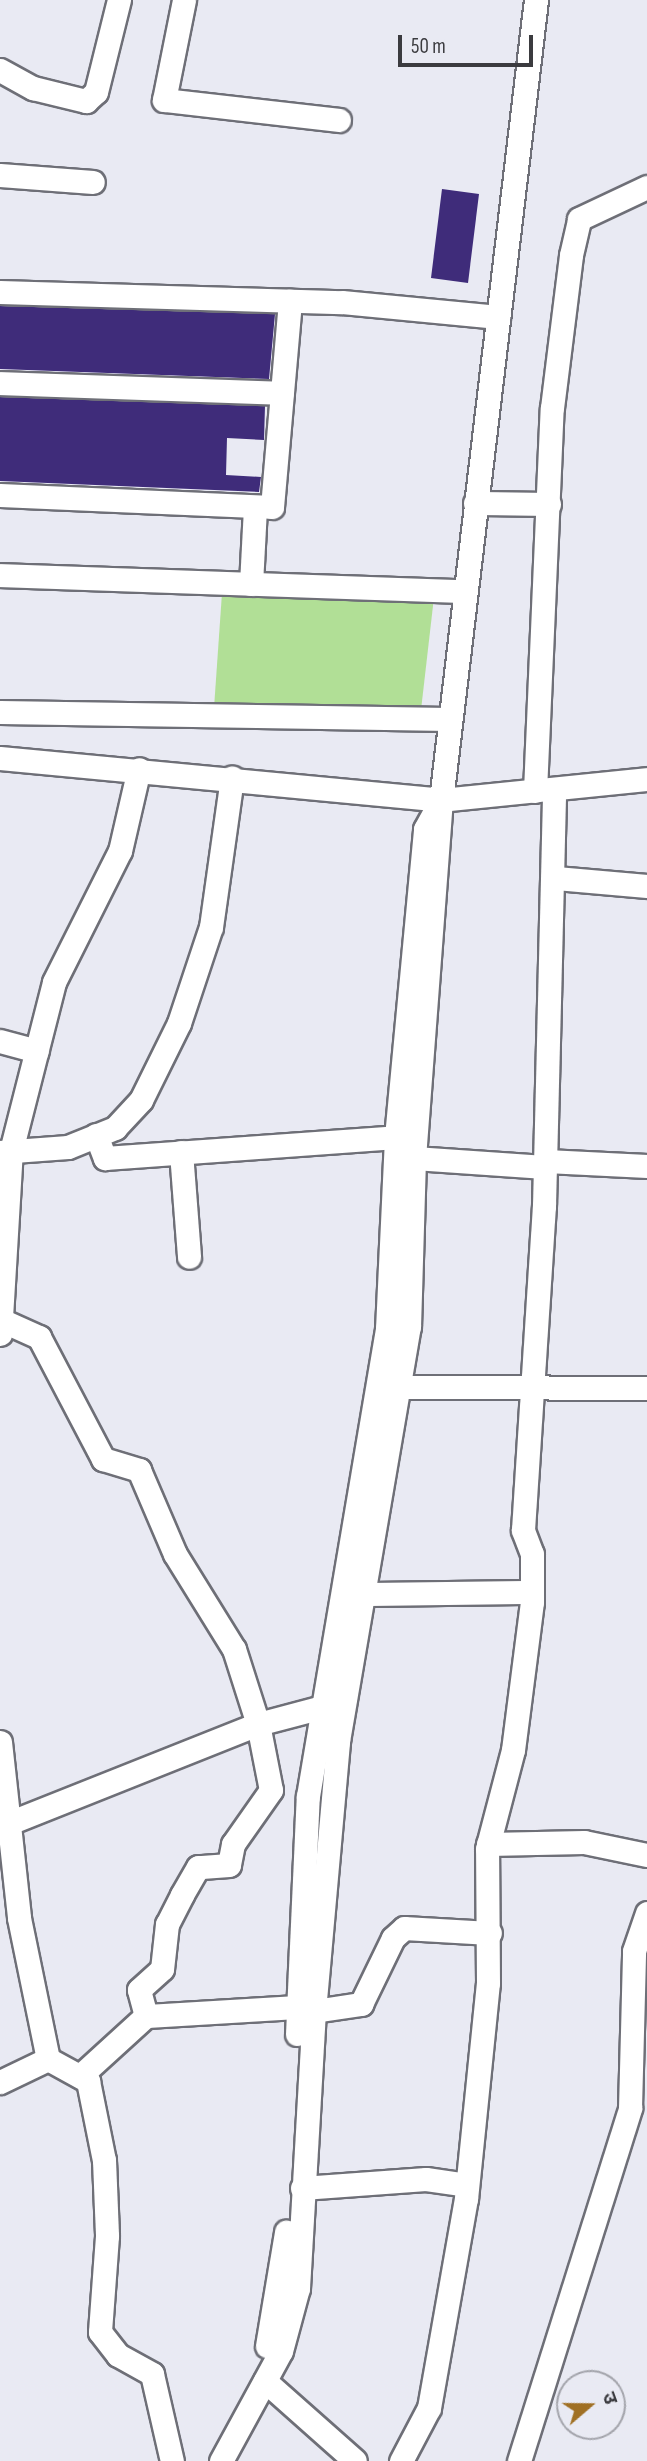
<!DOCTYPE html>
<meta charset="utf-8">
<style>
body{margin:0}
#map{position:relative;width:647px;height:2461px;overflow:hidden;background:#e9eaf3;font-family:"Sofia Sans Condensed","Noto Sans Devanagari",sans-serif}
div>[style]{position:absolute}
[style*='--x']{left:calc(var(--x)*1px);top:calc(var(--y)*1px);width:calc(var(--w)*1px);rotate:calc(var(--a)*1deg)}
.green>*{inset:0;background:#b1df96}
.building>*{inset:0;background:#3f2c7a}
.roads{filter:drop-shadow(2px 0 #6e6f77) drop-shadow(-2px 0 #6e6f77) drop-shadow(0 2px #6e6f77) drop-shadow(0 -2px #6e6f77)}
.minor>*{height:23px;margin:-11.5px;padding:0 11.5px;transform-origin:11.5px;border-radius:11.5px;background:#fff}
span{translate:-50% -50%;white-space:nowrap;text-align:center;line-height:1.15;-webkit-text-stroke:7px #e9eaf3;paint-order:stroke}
.north{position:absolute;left:556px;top:2370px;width:70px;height:70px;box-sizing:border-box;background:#e9eaf3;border:2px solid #a3a4ab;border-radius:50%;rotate:70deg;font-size:19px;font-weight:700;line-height:28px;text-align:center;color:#3b3b3f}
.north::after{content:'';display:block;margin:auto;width:24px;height:32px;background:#a07024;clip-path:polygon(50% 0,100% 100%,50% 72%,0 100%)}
.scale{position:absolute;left:398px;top:35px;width:135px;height:32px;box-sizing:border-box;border:4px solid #3b3b3f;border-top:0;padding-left:9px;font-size:21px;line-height:24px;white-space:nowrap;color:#3b3b3f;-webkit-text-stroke:5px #e9eaf3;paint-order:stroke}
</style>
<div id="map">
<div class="green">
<div style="clip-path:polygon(222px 593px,434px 597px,421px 710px,214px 708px)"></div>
</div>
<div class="building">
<div style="clip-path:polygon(442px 189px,479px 194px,468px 283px,431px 278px)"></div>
<div style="clip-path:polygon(0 306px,275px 314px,269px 379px,0 369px)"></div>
<div style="clip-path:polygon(0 397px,265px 406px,264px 440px,227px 438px,226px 475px,261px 477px,259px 492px,0 481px)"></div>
</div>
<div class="roads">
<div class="minor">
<div style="--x:184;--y:0;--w:102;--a:101.3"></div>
<div style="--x:164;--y:100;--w:176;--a:6.5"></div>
<div style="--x:0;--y:70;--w:38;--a:29"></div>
<div style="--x:33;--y:88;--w:55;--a:13.8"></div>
<div style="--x:86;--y:101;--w:13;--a:-42"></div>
<div style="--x:96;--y:92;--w:95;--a:-76"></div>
<div style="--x:0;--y:175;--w:93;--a:4.3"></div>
<div style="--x:0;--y:292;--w:342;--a:1.7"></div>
<div style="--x:342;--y:302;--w:157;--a:5.5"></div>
<div style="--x:0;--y:383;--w:282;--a:2"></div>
<div style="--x:0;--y:495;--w:272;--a:2.5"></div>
<div style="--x:272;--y:507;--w:207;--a:-85"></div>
<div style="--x:475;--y:503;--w:74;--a:0.8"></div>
<div style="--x:0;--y:575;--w:465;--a:2"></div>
<div style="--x:251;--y:584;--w:77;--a:-87"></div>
<div style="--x:0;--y:712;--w:449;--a:0.9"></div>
<div style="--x:0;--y:758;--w:443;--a:5.4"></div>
<div style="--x:441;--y:800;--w:207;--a:-5.8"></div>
<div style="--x:535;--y:791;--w:383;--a:-87.5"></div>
<div style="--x:552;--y:408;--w:154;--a:-82.9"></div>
<div style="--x:571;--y:255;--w:37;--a:-77"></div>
<div style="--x:579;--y:219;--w:75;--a:-25.2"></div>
<div style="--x:556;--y:878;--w:91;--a:5"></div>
<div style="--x:0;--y:1041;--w:38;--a:15"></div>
<div style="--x:96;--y:1135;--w:25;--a:69"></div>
<div style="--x:105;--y:1158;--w:292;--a:-4.1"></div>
<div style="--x:0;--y:1152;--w:68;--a:-4.2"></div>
<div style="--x:68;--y:1147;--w:51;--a:-22"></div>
<div style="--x:115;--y:1128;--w:38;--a:-47"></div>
<div style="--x:141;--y:1100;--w:86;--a:-63.7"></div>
<div style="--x:179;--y:1023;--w:101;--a:-71.6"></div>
<div style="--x:211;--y:927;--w:151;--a:-82"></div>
<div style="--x:181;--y:1152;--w:105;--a:85.6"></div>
<div style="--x:414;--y:1158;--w:131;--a:3.9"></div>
<div style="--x:546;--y:1161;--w:101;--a:2.8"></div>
<div style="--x:1;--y:1320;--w:42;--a:24.1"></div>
<div style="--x:39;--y:1337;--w:138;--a:62.3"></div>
<div style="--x:103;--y:1459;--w:38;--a:17"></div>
<div style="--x:139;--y:1470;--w:91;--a:66.8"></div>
<div style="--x:175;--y:1554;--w:112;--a:58.2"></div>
<div style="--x:234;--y:1649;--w:79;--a:72.3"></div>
<div style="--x:258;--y:1724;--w:67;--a:78.9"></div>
<div style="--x:271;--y:1790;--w:66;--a:125.1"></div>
<div style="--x:233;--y:1844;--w:21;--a:101"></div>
<div style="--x:229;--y:1865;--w:31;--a:176"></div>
<div style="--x:198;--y:1867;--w:32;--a:120"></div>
<div style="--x:182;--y:1895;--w:33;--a:117"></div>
<div style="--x:167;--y:1924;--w:45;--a:96.3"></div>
<div style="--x:162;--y:1969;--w:31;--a:138"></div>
<div style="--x:139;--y:1990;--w:27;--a:75"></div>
<div style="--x:0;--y:1334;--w:183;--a:-86.6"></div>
<div style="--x:11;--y:1151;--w:174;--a:-75.7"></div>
<div style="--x:54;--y:982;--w:147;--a:-63.3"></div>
<div style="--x:120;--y:851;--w:84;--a:-77"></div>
<div style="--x:402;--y:1387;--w:245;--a:0.2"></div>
<div style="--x:361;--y:1594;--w:171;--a:-0.7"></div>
<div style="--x:0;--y:1742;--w:177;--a:83.8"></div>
<div style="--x:19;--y:1918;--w:144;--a:78.4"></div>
<div style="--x:48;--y:2059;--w:46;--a:28.8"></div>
<div style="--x:88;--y:2081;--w:81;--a:78.6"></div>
<div style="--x:104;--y:2160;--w:76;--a:87.7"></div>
<div style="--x:107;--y:2236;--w:96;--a:94.2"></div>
<div style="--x:100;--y:2332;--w:29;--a:52"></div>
<div style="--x:118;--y:2355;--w:39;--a:29"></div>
<div style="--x:152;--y:2374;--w:89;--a:77.1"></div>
<div style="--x:9;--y:1823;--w:268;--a:-21.7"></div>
<div style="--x:258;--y:1724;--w:66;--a:-14.9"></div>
<div style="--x:488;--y:1844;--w:96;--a:-1.2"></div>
<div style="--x:584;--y:1842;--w:64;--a:11.7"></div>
<div style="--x:314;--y:2011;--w:48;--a:-8.5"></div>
<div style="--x:361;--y:2004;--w:73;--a:-64.1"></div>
<div style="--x:393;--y:1938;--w:15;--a:-42"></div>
<div style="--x:404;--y:1928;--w:86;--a:3.3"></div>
<div style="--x:297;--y:2034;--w:238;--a:-87.4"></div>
<div style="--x:308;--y:1796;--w:474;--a:-80.4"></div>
<div style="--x:387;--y:1329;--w:192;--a:-87.3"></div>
<div style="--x:396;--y:1137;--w:309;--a:-84.6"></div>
<div style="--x:425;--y:829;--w:33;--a:-61"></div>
<div style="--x:80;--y:2076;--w:89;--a:-42.3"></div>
<div style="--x:146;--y:2016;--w:152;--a:-3.4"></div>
<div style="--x:0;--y:2082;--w:53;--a:-25.6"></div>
<div style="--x:302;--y:2188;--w:124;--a:-4.2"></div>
<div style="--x:426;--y:2179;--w:41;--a:8.3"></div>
<div style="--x:267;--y:2346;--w:116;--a:-80.5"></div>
<div style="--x:265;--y:2381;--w:120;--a:41.6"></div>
<div style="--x:221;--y:2461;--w:125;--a:-61.4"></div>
<div style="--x:281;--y:2351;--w:65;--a:-74.9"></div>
<div style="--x:298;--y:2288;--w:277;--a:-86.7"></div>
<div style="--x:314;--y:2011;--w:271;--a:-84.9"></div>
<div style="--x:338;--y:1741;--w:420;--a:-80.3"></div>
<div style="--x:409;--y:1327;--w:169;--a:-88.3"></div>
<div style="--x:414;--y:1158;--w:359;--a:-85.7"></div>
<div style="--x:441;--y:800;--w:806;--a:-83.23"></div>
<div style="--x:401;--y:2461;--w:60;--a:-62.2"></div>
<div style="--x:429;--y:2408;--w:212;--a:-80"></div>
<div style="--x:466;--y:2199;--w:217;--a:-84.2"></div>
<div style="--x:488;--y:1983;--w:134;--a:-90.4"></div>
<div style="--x:487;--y:1849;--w:102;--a:-75.3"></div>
<div style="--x:513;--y:1750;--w:149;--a:-82.7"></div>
<div style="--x:532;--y:1602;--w:48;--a:-90"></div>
<div style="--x:532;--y:1554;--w:26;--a:-111"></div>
<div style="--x:523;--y:1530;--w:325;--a:-86.3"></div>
<div style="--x:544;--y:1206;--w:416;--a:-88.6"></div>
<div style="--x:519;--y:2461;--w:370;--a:-72.5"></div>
<div style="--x:630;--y:2108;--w:157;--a:-88.5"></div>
<div style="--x:634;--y:1951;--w:40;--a:-71.1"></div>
</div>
</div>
<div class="north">उ</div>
<div class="scale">50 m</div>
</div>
